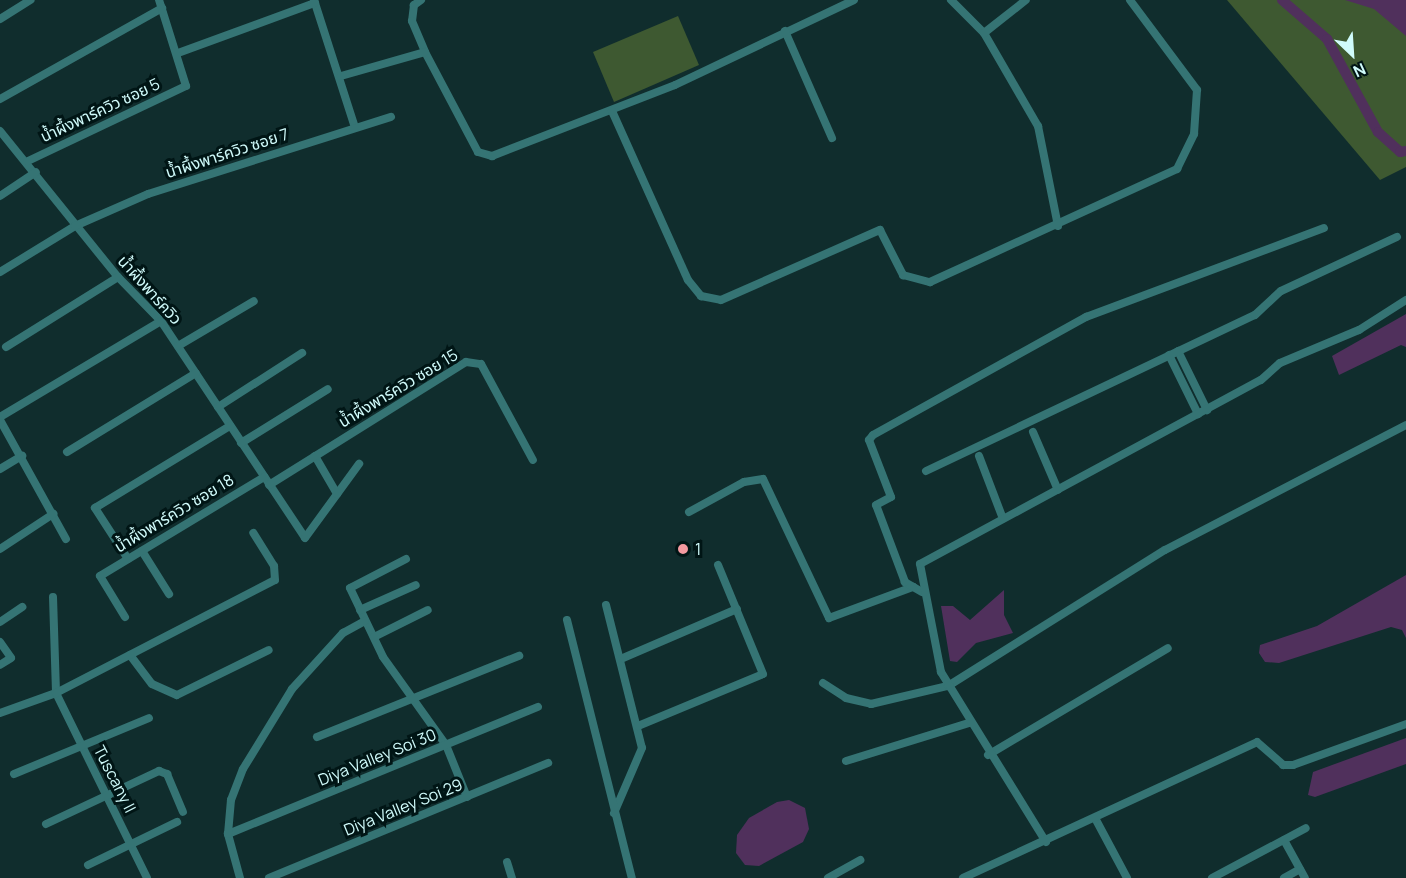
<!DOCTYPE html>
<meta charset="utf-8">
<style>
body{margin:0}
#map{position:relative;width:1406px;height:878px;overflow:hidden;background:#102d2d;font-family:Manrope,"Noto Sans Thai",sans-serif}
div>[style]{position:absolute}
[style*='--x']{left:calc(var(--x)*1px);top:calc(var(--y)*1px);width:calc(var(--w)*1px);rotate:calc(var(--a)*1deg)}
.green>*{inset:0;background:#3e5931}
.water>*{inset:0;background:#50305c}
.canal>*{height:10px;margin:-5px;padding:0 5px;transform-origin:5px;border-radius:5px;background:#50305c}
.street>*{height:8px;margin:-4px;padding:0 4px;transform-origin:4px;border-radius:4px;background:#357474}
.dots>*{width:16px;height:16px;translate:-50% -50%;box-sizing:border-box;border:3px solid #001515;border-radius:50%}
span{translate:-50% -50%;white-space:nowrap;text-align:center;line-height:1.15;-webkit-text-stroke:6px #001515;paint-order:stroke}
.street-label{font-size:16px;color:#d0fbfb}
.poi-label{font-size:16px;color:#d0fbfb}
.left{translate:0 -50%;text-align:left}
.north{position:absolute;left:1322px;top:24px;width:60px;height:60px;-webkit-text-stroke:4px #001515;paint-order:stroke;rotate:155deg;font-size:16px;font-weight:700;line-height:24px;text-align:center;color:#d0fbfb}
.north::after{content:'';display:block;margin:auto;width:21px;height:27px;background:#d0fbfb;clip-path:polygon(50% 0,100% 100%,50% 72%,0 100%)}
</style>
<div id="map">
<div class="green">
<div style="clip-path:polygon(1227px 0,1406px 0,1406px 167px,1380px 180px)"></div>
<div style="clip-path:polygon(678px 16px,699px 65px,614px 102px,593px 52px)"></div>
</div>
<div class="water">
<div style="clip-path:polygon(1345px 0,1406px 0,1406px 36px,1374px 9px)"></div>
<div style="clip-path:polygon(1406px 314px,1406px 347px,1401px 345px,1339px 375px,1332px 356px)"></div>
<div style="clip-path:polygon(1406px 575px,1406px 638px,1402px 630px,1391px 627px,1279px 663px,1265px 662px,1259px 653px,1260px 645px,1317px 626px)"></div>
<div style="clip-path:polygon(1004px 590px,1004px 615px,1013px 633px,976px 643px,957px 662px,950px 661px,941px 606px,953px 606px,970px 620px)"></div>
<div style="clip-path:polygon(1406px 738px,1406px 764px,1315px 797px,1308px 795px,1313px 772px)"></div>
<div style="clip-path:polygon(777px 802px,789px 800px,805px 808px,809px 829px,803px 842px,759px 866px,745px 865px,736px 853px,737px 835px,749px 818px)"></div>
</div>
<div class="canal">
<div style="--x:1282;--y:0;--w:60;--a:40.9"></div>
<div style="--x:1327;--y:39;--w:106;--a:61.3"></div>
<div style="--x:1378;--y:132;--w:30;--a:42"></div>
<div style="--x:1400;--y:152;--w:6;--a:-9"></div>
</div>
<div class="street">
<div style="--x:314;--y:0;--w:134;--a:72.2"></div>
<div style="--x:421;--y:0;--w:9;--a:144"></div>
<div style="--x:414;--y:5;--w:16;--a:97"></div>
<div style="--x:412;--y:21;--w:34;--a:67"></div>
<div style="--x:425;--y:52;--w:113;--a:62.1"></div>
<div style="--x:478;--y:152;--w:15;--a:16"></div>
<div style="--x:492;--y:156;--w:196;--a:-21.2"></div>
<div style="--x:675;--y:85;--w:198;--a:-25.4"></div>
<div style="--x:951;--y:0;--w:47;--a:45"></div>
<div style="--x:984;--y:33;--w:108;--a:59.9"></div>
<div style="--x:1038;--y:126;--w:102;--a:78.7"></div>
<div style="--x:0;--y:19;--w:36;--a:-32"></div>
<div style="--x:785;--y:31;--w:117;--a:66.3"></div>
<div style="--x:984;--y:33;--w:53;--a:-38.2"></div>
<div style="--x:178;--y:53;--w:146;--a:-20.1"></div>
<div style="--x:341;--y:76;--w:87;--a:-15.9"></div>
<div style="--x:0;--y:99;--w:186;--a:-29.3"></div>
<div style="--x:612;--y:111;--w:185;--a:65.8"></div>
<div style="--x:688;--y:280;--w:21;--a:51"></div>
<div style="--x:701;--y:296;--w:20;--a:11"></div>
<div style="--x:721;--y:300;--w:174;--a:-23.8"></div>
<div style="--x:880;--y:230;--w:51;--a:62.9"></div>
<div style="--x:903;--y:275;--w:28;--a:15"></div>
<div style="--x:930;--y:282;--w:272;--a:-24.6"></div>
<div style="--x:1177;--y:169;--w:39;--a:-64"></div>
<div style="--x:1194;--y:134;--w:44;--a:-86.1"></div>
<div style="--x:1197;--y:90;--w:112;--a:-126.7"></div>
<div style="--x:0;--y:131;--w:188;--a:51.1"></div>
<div style="--x:118;--y:277;--w:62;--a:45.7"></div>
<div style="--x:161;--y:321;--w:260;--a:56.4"></div>
<div style="--x:305;--y:538;--w:92;--a:-53.9"></div>
<div style="--x:28;--y:161;--w:175;--a:-25.4"></div>
<div style="--x:186;--y:86;--w:90;--a:-107.4"></div>
<div style="--x:0;--y:196;--w:43;--a:-33.7"></div>
<div style="--x:0;--y:272;--w:88;--a:-31.5"></div>
<div style="--x:75;--y:226;--w:80;--a:-23.7"></div>
<div style="--x:148;--y:194;--w:255;--a:-17.6"></div>
<div style="--x:178;--y:346;--w:88;--a:-30.6"></div>
<div style="--x:6;--y:347;--w:132;--a:-32"></div>
<div style="--x:1178;--y:351;--w:66;--a:63.8"></div>
<div style="--x:1169;--y:355;--w:66;--a:63.8"></div>
<div style="--x:218;--y:407;--w:100;--a:-32.7"></div>
<div style="--x:0;--y:417;--w:187;--a:-30.8"></div>
<div style="--x:0;--y:420;--w:136;--a:61"></div>
<div style="--x:1033;--y:432;--w:63;--a:66.7"></div>
<div style="--x:241;--y:443;--w:102;--a:-31.8"></div>
<div style="--x:67;--y:452;--w:151;--a:-31.5"></div>
<div style="--x:315;--y:456;--w:44;--a:59.9"></div>
<div style="--x:979;--y:456;--w:67;--a:69.1"></div>
<div style="--x:0;--y:469;--w:26;--a:-31"></div>
<div style="--x:926;--y:471;--w:364;--a:-25.4"></div>
<div style="--x:1255;--y:315;--w:35;--a:-43"></div>
<div style="--x:1281;--y:291;--w:128;--a:-25"></div>
<div style="--x:269;--y:485;--w:232;--a:-32"></div>
<div style="--x:466;--y:362;--w:15;--a:8"></div>
<div style="--x:481;--y:364;--w:109;--a:61.6"></div>
<div style="--x:689;--y:512;--w:63;--a:-28.6"></div>
<div style="--x:744;--y:482;--w:19;--a:-9"></div>
<div style="--x:763;--y:479;--w:154;--a:64.6"></div>
<div style="--x:829;--y:618;--w:90;--a:-20.3"></div>
<div style="--x:0;--y:549;--w:64;--a:-33.4"></div>
<div style="--x:142;--y:551;--w:51;--a:57.9"></div>
<div style="--x:128;--y:559;--w:61;--a:-122.9"></div>
<div style="--x:95;--y:508;--w:158;--a:-31.3"></div>
<div style="--x:406;--y:559;--w:63;--a:152.6"></div>
<div style="--x:350;--y:588;--w:76;--a:64.4"></div>
<div style="--x:383;--y:657;--w:108;--a:54.4"></div>
<div style="--x:446;--y:745;--w:56;--a:68"></div>
<div style="--x:922;--y:592;--w:20;--a:-150"></div>
<div style="--x:905;--y:582;--w:82;--a:-110.6"></div>
<div style="--x:876;--y:505;--w:17;--a:-28"></div>
<div style="--x:891;--y:497;--w:61;--a:-111.1"></div>
<div style="--x:869;--y:440;--w:6;--a:-51"></div>
<div style="--x:873;--y:435;--w:244;--a:-29"></div>
<div style="--x:1086;--y:317;--w:254;--a:-20.5"></div>
<div style="--x:53;--y:597;--w:96;--a:88.2"></div>
<div style="--x:56;--y:693;--w:206;--a:63.8"></div>
<div style="--x:606;--y:605;--w:147;--a:75.9"></div>
<div style="--x:642;--y:748;--w:71;--a:113.3"></div>
<div style="--x:360;--y:610;--w:61;--a:-24.1"></div>
<div style="--x:125;--y:617;--w:48;--a:-121.4"></div>
<div style="--x:100;--y:576;--w:192;--a:-31.1"></div>
<div style="--x:567;--y:620;--w:266;--a:75.9"></div>
<div style="--x:0;--y:622;--w:27;--a:-34"></div>
<div style="--x:374;--y:637;--w:60;--a:-26.6"></div>
<div style="--x:0;--y:642;--w:19;--a:55"></div>
<div style="--x:11;--y:658;--w:13;--a:148"></div>
<div style="--x:130;--y:655;--w:36;--a:53"></div>
<div style="--x:152;--y:684;--w:27;--a:24"></div>
<div style="--x:177;--y:695;--w:102;--a:-26.1"></div>
<div style="--x:623;--y:658;--w:124;--a:-23.3"></div>
<div style="--x:823;--y:683;--w:27;--a:33"></div>
<div style="--x:846;--y:698;--w:26;--a:13"></div>
<div style="--x:871;--y:704;--w:79;--a:-13.2"></div>
<div style="--x:948;--y:686;--w:256;--a:-32.1"></div>
<div style="--x:1165;--y:550;--w:271;--a:-27.4"></div>
<div style="--x:0;--y:713;--w:59;--a:-19.7"></div>
<div style="--x:56;--y:693;--w:246;--a:-27.3"></div>
<div style="--x:275;--y:580;--w:14;--a:-94"></div>
<div style="--x:274;--y:566;--w:39;--a:-122"></div>
<div style="--x:638;--y:726;--w:135;--a:-22.6"></div>
<div style="--x:763;--y:674;--w:118;--a:-112.4"></div>
<div style="--x:317;--y:737;--w:218;--a:-21.9"></div>
<div style="--x:988;--y:755;--w:209;--a:-30.7"></div>
<div style="--x:846;--y:761;--w:129;--a:-17.2"></div>
<div style="--x:14;--y:774;--w:146;--a:-22.5"></div>
<div style="--x:1095;--y:818;--w:68;--a:61.9"></div>
<div style="--x:46;--y:824;--w:125;--a:-25.1"></div>
<div style="--x:159;--y:771;--w:9;--a:21"></div>
<div style="--x:167;--y:774;--w:41;--a:67.2"></div>
<div style="--x:228;--y:834;--w:335;--a:-22.3"></div>
<div style="--x:1284;--y:840;--w:43;--a:61.1"></div>
<div style="--x:1046;--y:842;--w:200;--a:-121.7"></div>
<div style="--x:941;--y:672;--w:110;--a:-101"></div>
<div style="--x:920;--y:564;--w:387;--a:-28.4"></div>
<div style="--x:1261;--y:380;--w:25;--a:-42"></div>
<div style="--x:1280;--y:363;--w:86;--a:-22.7"></div>
<div style="--x:1359;--y:330;--w:56;--a:-32.6"></div>
<div style="--x:507;--y:862;--w:17;--a:73"></div>
<div style="--x:88;--y:865;--w:99;--a:-25.8"></div>
<div style="--x:240;--y:878;--w:46;--a:-105.3"></div>
<div style="--x:228;--y:834;--w:34;--a:-85"></div>
<div style="--x:231;--y:800;--w:33;--a:-69"></div>
<div style="--x:243;--y:769;--w:94;--a:-58.5"></div>
<div style="--x:292;--y:689;--w:76;--a:-47.7"></div>
<div style="--x:343;--y:633;--w:25;--a:-29"></div>
<div style="--x:269;--y:878;--w:302;--a:-22.4"></div>
<div style="--x:828;--y:878;--w:37;--a:-29"></div>
<div style="--x:963;--y:878;--w:324;--a:-24.8"></div>
<div style="--x:1257;--y:742;--w:35;--a:41"></div>
<div style="--x:1283;--y:765;--w:10;--a:0"></div>
<div style="--x:1293;--y:765;--w:120;--a:-19.9"></div>
<div style="--x:1212;--y:878;--w:106;--a:-28"></div>
<div style="--x:1284;--y:878;--w:18;--a:-29"></div>
</div>
<div class="dots">
<div style="left:683px;top:549px;background:#f49aa0"></div>
</div>
<div class="street-label">
<span style="left:100px;top:110px;rotate:-25deg">น้ำผึ้งพาร์ควิว ซอย 5</span>
<span style="left:227px;top:153px;rotate:-18deg">น้ำผึ้งพาร์ควิว ซอย 7</span>
<span style="left:150px;top:290px;rotate:48deg">น้ำผึ้งพาร์ควิว</span>
<span style="left:398px;top:388px;rotate:-31deg">น้ำผึ้งพาร์ควิว ซอย 15</span>
<span style="left:174px;top:513px;rotate:-31deg">น้ำผึ้งพาร์ควิว ซอย 18</span>
<span style="left:377px;top:757px;rotate:-22deg">Diya Valley Soi 30</span>
<span style="left:115px;top:779px;rotate:63deg">Tuscany II</span>
<span style="left:403px;top:807px;rotate:-22deg">Diya Valley Soi 29</span>
</div>
<div class="poi-label">
<span class="left" style="left:695px;top:549px">1</span>
</div>
<div class="north">N</div>
</div>
